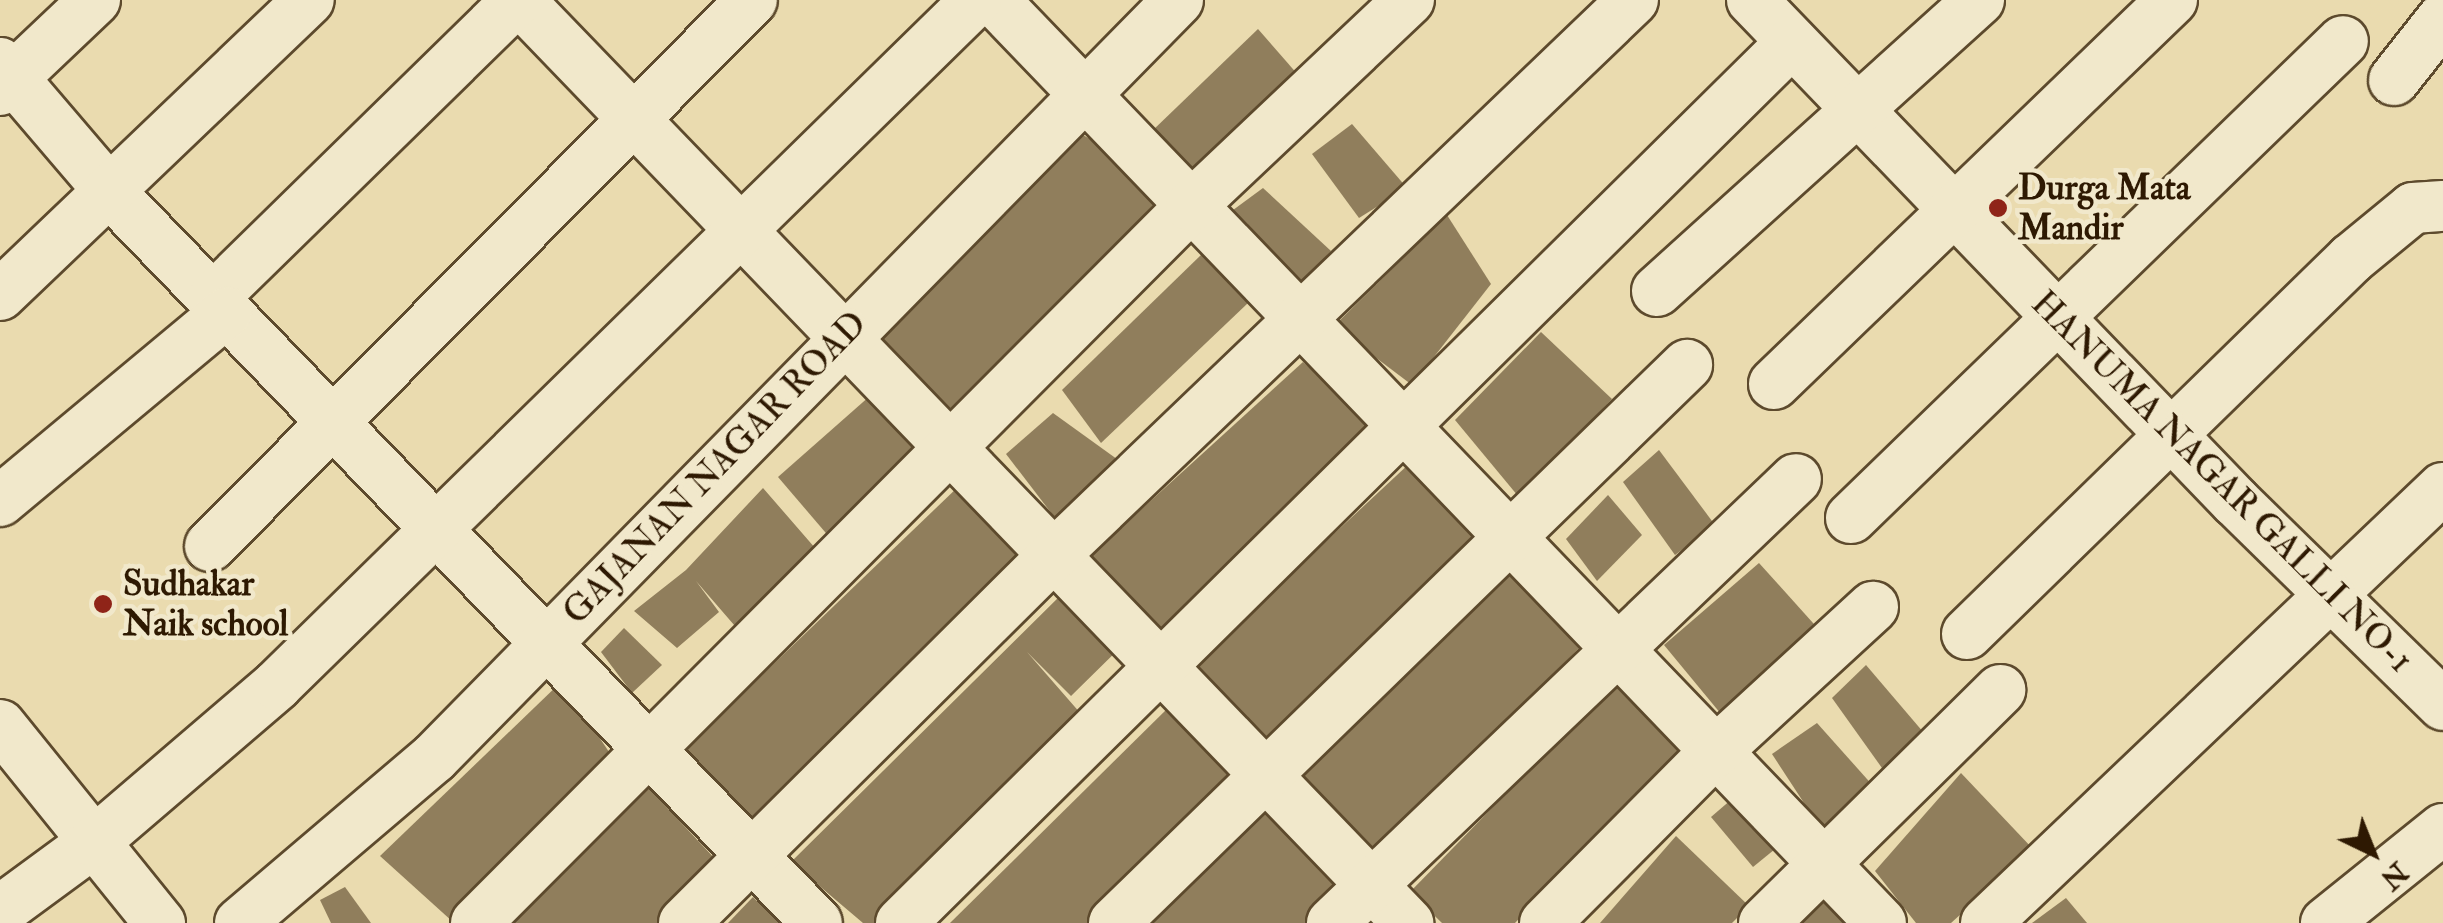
<!DOCTYPE html>
<style>
body{margin:0}
#map{position:relative;width:2443px;height:923px;overflow:hidden;background:#eadbaf;font-family:"IM FELL Double Pica",serif}
div>[style]{position:absolute}
[style*='--x']{left:calc(var(--x)*1px);top:calc(var(--y)*1px);width:calc(var(--w)*1px);rotate:calc(var(--a)*1deg)}
.building>*{inset:0;background:#907e5c}
.roads{filter:drop-shadow(2px 0 #5d4a2d) drop-shadow(-2px 0 #5d4a2d) drop-shadow(0 2px #5d4a2d) drop-shadow(0 -2px #5d4a2d)}
.street>*{height:50px;margin:-25px;padding:0 25px;transform-origin:25px;border-radius:25px;background:#f1e8cb}
.dots>*{width:28px;height:28px;translate:-50% -50%;box-sizing:border-box;border:5px solid #f1e8cb;border-radius:50%}
span{translate:-50% -50%;white-space:nowrap;text-align:center;line-height:1.15;-webkit-text-stroke:9px #f1e8cb;paint-order:stroke}
.poi-label{font-size:35px;color:#2e1902;font-weight:700}
.left{translate:0 -50%;text-align:left}
.street-label{font-size:35px;color:#2e1902}
.north{position:absolute;left:2323px;top:803px;width:100px;height:100px;-webkit-text-stroke:8px #f1e8cb;paint-order:stroke;rotate:137deg;font-size:28px;font-weight:700;line-height:40px;text-align:center;color:#2e1902}
.north::after{content:'';display:block;margin:auto;width:35px;height:45px;background:#2e1902;clip-path:polygon(50% 0,100% 100%,50% 72%,0 100%)}
</style>
<div id="map">
<div class="building">
<div style="clip-path:polygon(1258px 29px,1299px 76px,1195px 180px,1151px 132px)"></div>
<div style="clip-path:polygon(1352px 124px,1407px 188px,1359px 218px,1312px 154px)"></div>
<div style="clip-path:polygon(1083px 135px,1171px 185px,959px 418px,871px 342px)"></div>
<div style="clip-path:polygon(1263px 188px,1331px 251px,1298px 287px,1229px 213px)"></div>
<div style="clip-path:polygon(1447px 215px,1491px 284px,1412px 385px,1334px 326px)"></div>
<div style="clip-path:polygon(1202px 254px,1248px 303px,1101px 443px,1062px 390px)"></div>
<div style="clip-path:polygon(1541px 332px,1612px 399px,1518px 496px,1455px 420px)"></div>
<div style="clip-path:polygon(1303px 362px,1378px 427px,1160px 638px,1089px 557px)"></div>
<div style="clip-path:polygon(871px 395px,919px 447px,831px 539px,778px 477px)"></div>
<div style="clip-path:polygon(1053px 413px,1121px 462px,1062px 527px,1006px 454px)"></div>
<div style="clip-path:polygon(1659px 450px,1715px 525px,1675px 555px,1623px 482px)"></div>
<div style="clip-path:polygon(1411px 462px,1494px 522px,1265px 740px,1189px 669px)"></div>
<div style="clip-path:polygon(960px 485px,1029px 558px,757px 826px,684px 750px)"></div>
<div style="clip-path:polygon(763px 488px,822px 556px,741px 633px,696px 581px,719px 612px,677px 648px,634px 611px,686px 570px)"></div>
<div style="clip-path:polygon(1608px 495px,1642px 535px,1597px 581px,1566px 539px)"></div>
<div style="clip-path:polygon(1759px 563px,1822px 633px,1721px 714px,1664px 645px)"></div>
<div style="clip-path:polygon(1514px 565px,1584px 643px,1373px 856px,1292px 777px)"></div>
<div style="clip-path:polygon(1067px 589px,1131px 637px,1071px 696px,1027px 652px,1095px 730px,881px 923px,863px 923px,791px 862px)"></div>
<div style="clip-path:polygon(624px 628px,662px 665px,632px 693px,601px 652px)"></div>
<div style="clip-path:polygon(1866px 665px,1924px 733px,1887px 775px,1832px 698px)"></div>
<div style="clip-path:polygon(1618px 679px,1685px 743px,1515px 923px,1442px 923px,1410px 892px)"></div>
<div style="clip-path:polygon(562px 681px,611px 755px,453px 922px,380px 856px)"></div>
<div style="clip-path:polygon(1170px 706px,1236px 780px,1090px 923px,950px 923px)"></div>
<div style="clip-path:polygon(1817px 723px,1875px 788px,1821px 829px,1772px 754px)"></div>
<div style="clip-path:polygon(1961px 773px,2033px 849px,1951px 923px,1916px 923px,1875px 871px)"></div>
<div style="clip-path:polygon(647px 786px,717px 861px,663px 923px,500px 923px)"></div>
<div style="clip-path:polygon(1747px 786px,1780px 845px,1753px 867px,1711px 817px)"></div>
<div style="clip-path:polygon(1271px 802px,1348px 885px,1309px 923px,1152px 923px)"></div>
<div style="clip-path:polygon(1676px 836px,1749px 906px,1732px 923px,1600px 923px)"></div>
<div style="clip-path:polygon(345px 887px,371px 923px,331px 923px,320px 900px)"></div>
<div style="clip-path:polygon(1826px 891px,1854px 923px,1794px 923px)"></div>
<div style="clip-path:polygon(753px 897px,779px 923px,728px 923px)"></div>
<div style="clip-path:polygon(2066px 898px,2087px 923px,2032px 923px)"></div>
</div>
<div class="roads">
<div class="street">
<div style="--x:519;--y:0;--w:1282;--a:46.07"></div>
<div style="--x:994;--y:0;--w:1280;--a:46.14"></div>
<div style="--x:1752;--y:0;--w:697;--a:46.05"></div>
<div style="--x:2236;--y:502;--w:290;--a:44.4"></div>
<div style="--x:0;--y:63;--w:172;--a:49.5"></div>
<div style="--x:112;--y:194;--w:1014;--a:45.96"></div>
<div style="--x:2394;--y:80;--w:79;--a:-51.7"></div>
<div style="--x:0;--y:90;--w:131;--a:-43.5"></div>
<div style="--x:1657;--y:291;--w:434;--a:-42.1"></div>
<div style="--x:0;--y:295;--w:427;--a:-43.7"></div>
<div style="--x:214;--y:297;--w:424;--a:-44.4"></div>
<div style="--x:1774;--y:384;--w:553;--a:-43.97"></div>
<div style="--x:0;--y:501;--w:295;--a:-39.8"></div>
<div style="--x:1851;--y:518;--w:685;--a:-44.11"></div>
<div style="--x:210;--y:546;--w:769;--a:-45.21"></div>
<div style="--x:1967;--y:634;--w:537;--a:-44.32"></div>
<div style="--x:2351;--y:259;--w:80;--a:-39.4"></div>
<div style="--x:2413;--y:208;--w:30;--a:-4"></div>
<div style="--x:0;--y:725;--w:255;--a:51.1"></div>
<div style="--x:0;--y:911;--w:117;--a:-36.3"></div>
<div style="--x:94;--y:842;--w:241;--a:-40.6"></div>
<div style="--x:277;--y:685;--w:979;--a:-44.42"></div>
<div style="--x:240;--y:923;--w:255;--a:-40.4"></div>
<div style="--x:434;--y:758;--w:1062;--a:-45.53"></div>
<div style="--x:476;--y:923;--w:1013;--a:-45.08"></div>
<div style="--x:1191;--y:206;--w:300;--a:-43.4"></div>
<div style="--x:684;--y:923;--w:522;--a:-44.84"></div>
<div style="--x:1054;--y:555;--w:802;--a:-43.79"></div>
<div style="--x:901;--y:923;--w:1253;--a:-44.68"></div>
<div style="--x:1114;--y:923;--w:800;--a:-44.24"></div>
<div style="--x:1332;--y:923;--w:642;--a:-43.74"></div>
<div style="--x:1545;--y:923;--w:240;--a:-45.2"></div>
<div style="--x:1714;--y:753;--w:216;--a:-42.6"></div>
<div style="--x:1764;--y:923;--w:332;--a:-44.6"></div>
<div style="--x:1986;--y:923;--w:631;--a:-43.59"></div>
<div style="--x:2326;--y:923;--w:150;--a:-38.8"></div>
</div>
</div>
<div class="dots">
<div style="left:1998px;top:208px;background:#8f2418"></div>
<div style="left:103px;top:604px;background:#8f2418"></div>
</div>
<div class="poi-label">
<span class="left" style="left:2018px;top:208px">Durga Mata<br>Mandir</span>
<span class="left" style="left:123px;top:604px">Sudhakar<br>Naik school</span>
</div>
<div class="street-label">
<span style="left:715px;top:468px;rotate:-46deg">GAJANAN NAGAR ROAD</span>
<span style="left:2222px;top:482px;rotate:45deg">HANUMA NAGAR GALLI NO-1</span>
</div>
<div class="north">N</div>
</div>
